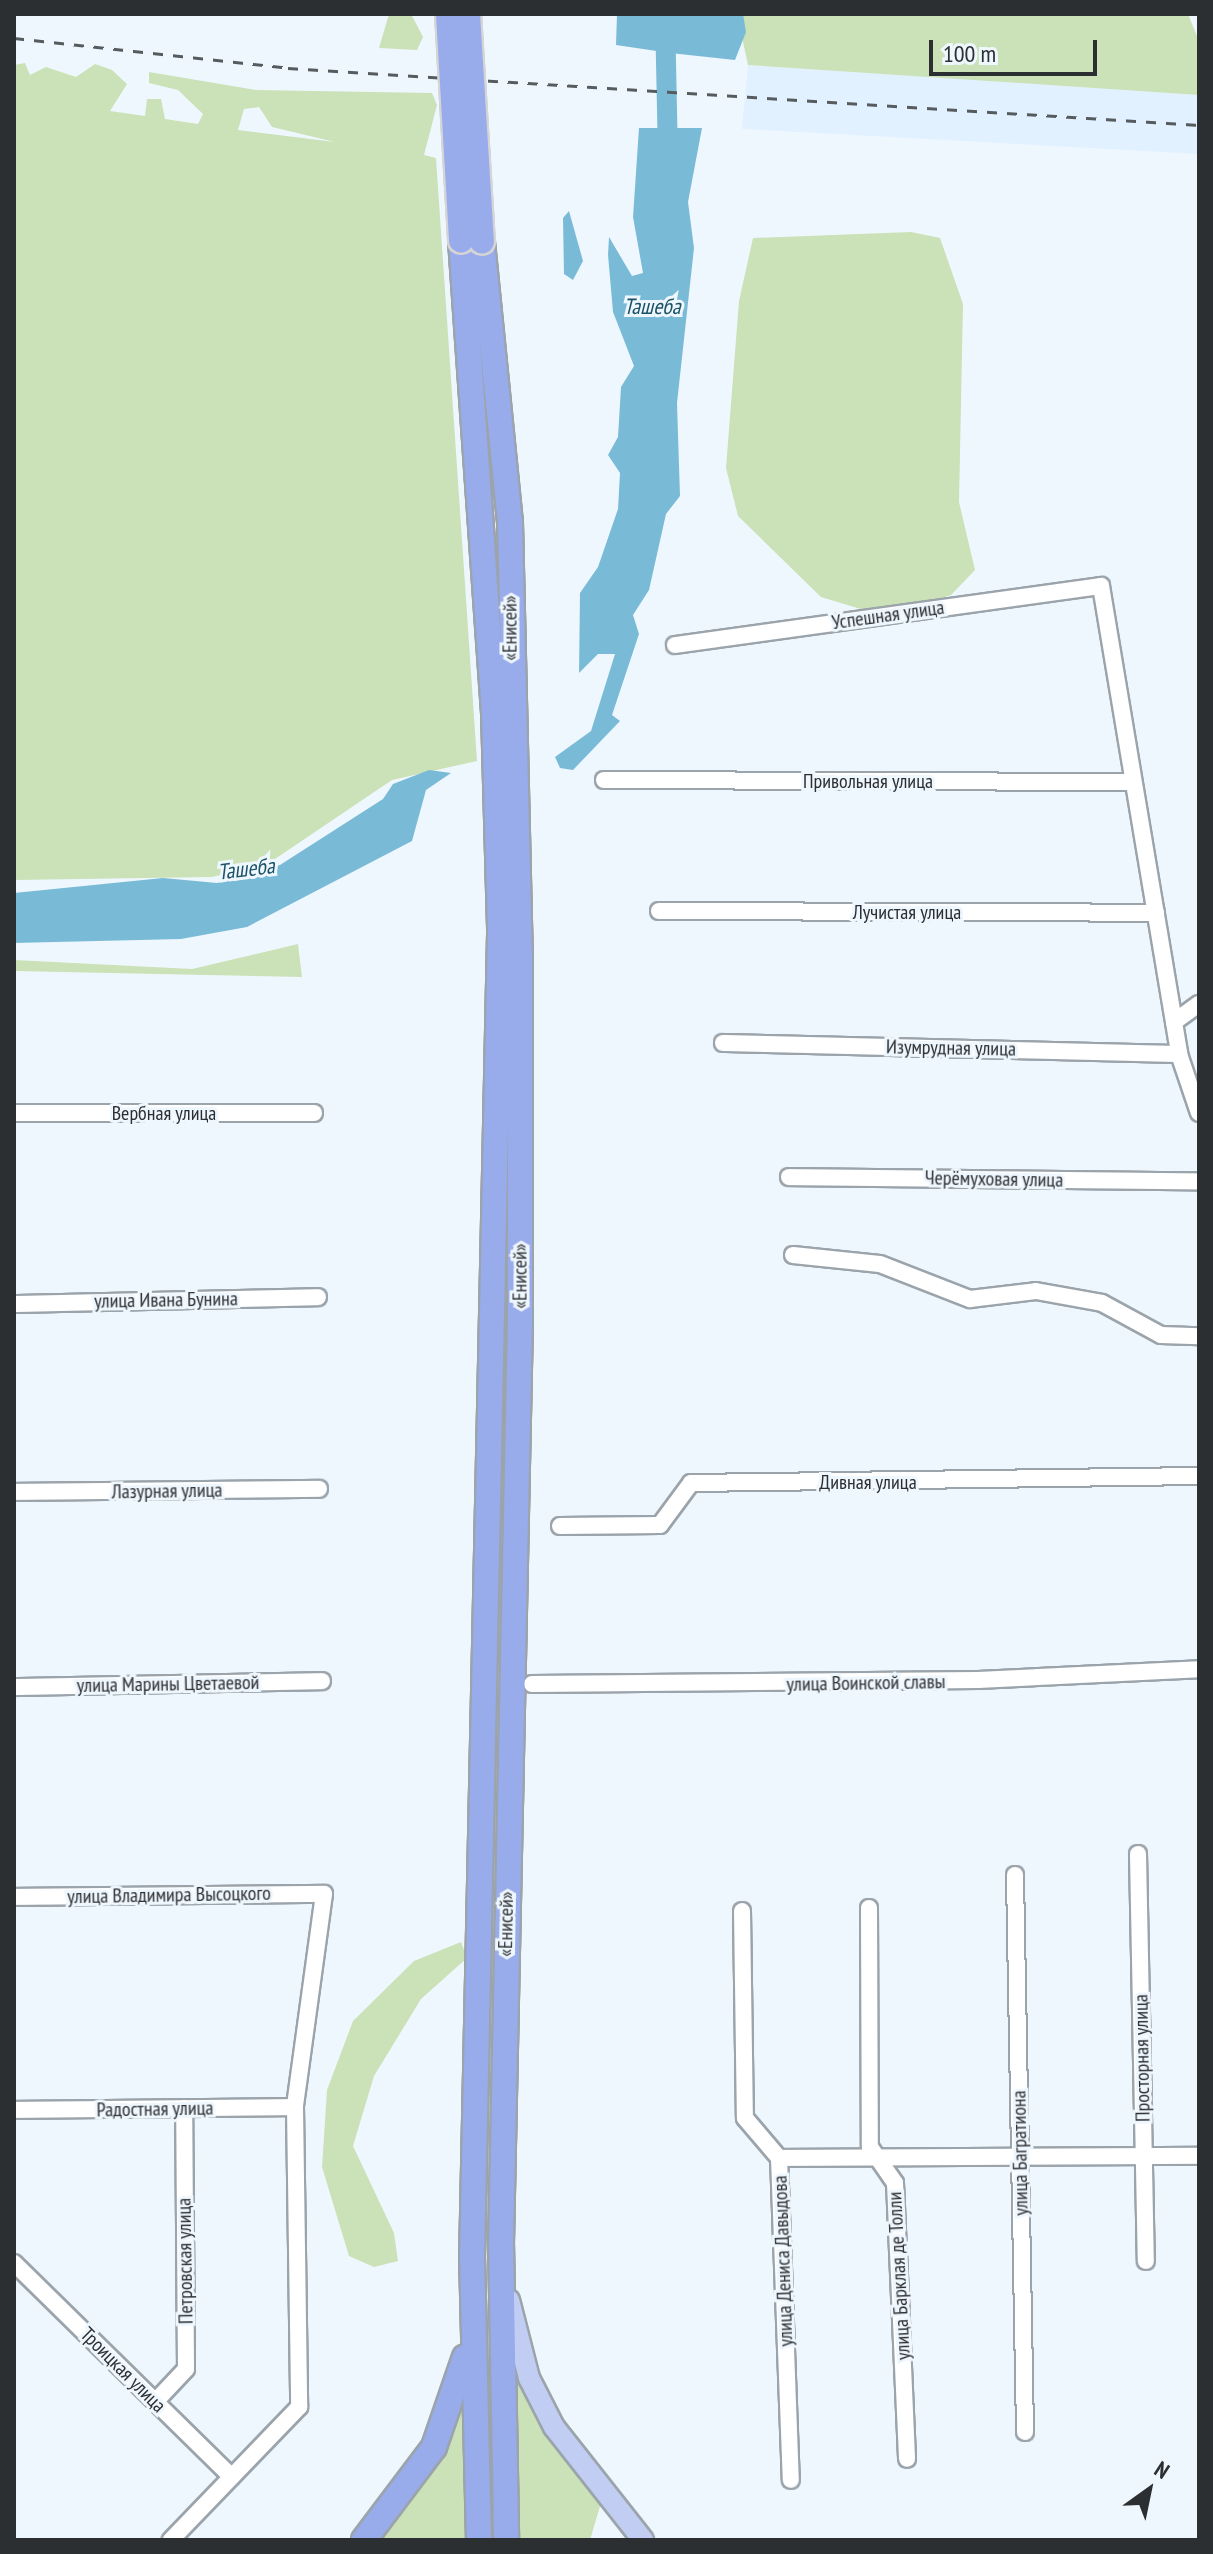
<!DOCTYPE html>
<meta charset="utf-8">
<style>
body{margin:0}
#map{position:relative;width:1213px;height:2554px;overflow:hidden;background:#eff7fe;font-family:"PT Sans Narrow",sans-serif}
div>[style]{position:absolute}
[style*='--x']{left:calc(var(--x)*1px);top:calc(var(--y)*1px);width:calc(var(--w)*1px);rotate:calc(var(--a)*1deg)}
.built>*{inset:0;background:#e1f1ff}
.green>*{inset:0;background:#cbe1b7}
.water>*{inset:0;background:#79bbd6}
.river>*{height:20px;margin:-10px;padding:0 10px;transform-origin:10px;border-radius:10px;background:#79bbd6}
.roads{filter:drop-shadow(2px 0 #9ba4ab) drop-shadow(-2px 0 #9ba4ab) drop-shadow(0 2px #9ba4ab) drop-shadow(0 -2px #9ba4ab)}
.minor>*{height:16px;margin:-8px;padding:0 8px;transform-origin:8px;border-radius:8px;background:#fff}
.major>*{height:20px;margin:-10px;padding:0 10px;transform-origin:10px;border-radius:10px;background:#c1cdf3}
.highway>*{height:24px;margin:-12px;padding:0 12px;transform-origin:12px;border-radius:12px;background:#98abeb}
.rail>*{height:3px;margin-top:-1.5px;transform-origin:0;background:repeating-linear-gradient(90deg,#565b5e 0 10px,transparent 0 20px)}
.bridges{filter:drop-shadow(2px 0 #d5d5d6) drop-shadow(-2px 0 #d5d5d6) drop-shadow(0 2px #d5d5d6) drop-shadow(0 -2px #d5d5d6)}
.highway-bridge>*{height:24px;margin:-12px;padding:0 12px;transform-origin:12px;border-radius:12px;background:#98abeb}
span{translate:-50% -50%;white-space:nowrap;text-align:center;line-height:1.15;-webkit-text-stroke:6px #eff7fe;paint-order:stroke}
.street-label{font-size:20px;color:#2c2f32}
.water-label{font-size:22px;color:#1c5266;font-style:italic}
.frame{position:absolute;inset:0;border:16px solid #2c2f32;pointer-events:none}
.north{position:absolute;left:1109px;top:2450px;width:80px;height:80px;-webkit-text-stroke:6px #eff7fe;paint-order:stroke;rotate:33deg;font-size:22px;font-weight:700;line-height:32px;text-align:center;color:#2c2f32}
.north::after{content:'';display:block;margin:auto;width:28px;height:36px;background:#2c2f32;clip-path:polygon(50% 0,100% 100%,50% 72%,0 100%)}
.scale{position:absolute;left:929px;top:40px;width:168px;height:36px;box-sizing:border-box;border:4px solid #2c2f32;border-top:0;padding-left:10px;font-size:24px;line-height:28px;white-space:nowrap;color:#2c2f32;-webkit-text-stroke:6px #eff7fe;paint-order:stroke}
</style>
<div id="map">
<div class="built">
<div style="clip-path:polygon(748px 65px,1199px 95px,1199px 154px,742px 129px)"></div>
</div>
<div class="green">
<div style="clip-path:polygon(389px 14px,411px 14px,423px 37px,417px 50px,379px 48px)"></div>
<div style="clip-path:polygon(737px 14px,1188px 14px,1199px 41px,1199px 95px,748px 65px)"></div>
<div style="clip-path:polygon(evenodd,25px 63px,30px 75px,46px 67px,76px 77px,95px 64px,112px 70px,127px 84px,110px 111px,145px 116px,147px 99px,161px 99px,165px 119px,198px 124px,203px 114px,178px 90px,149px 83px,149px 72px,256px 90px,432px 93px,437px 105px,424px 155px,436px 158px,477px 761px,392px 780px,269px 863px,212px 877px,14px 880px,14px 65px,25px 63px,259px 107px,272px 127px,335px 142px,238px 130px,244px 109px,259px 107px)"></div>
<div style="clip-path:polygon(911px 232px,940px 238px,963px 304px,959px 502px,975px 570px,951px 595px,884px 616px,821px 597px,738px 516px,726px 468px,739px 301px,753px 238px)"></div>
<div style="clip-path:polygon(298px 944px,302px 977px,14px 971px,14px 960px,192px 969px)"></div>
<div style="clip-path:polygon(461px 1942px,467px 1958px,421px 1999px,374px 2076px,353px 2146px,394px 2233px,398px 2261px,374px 2267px,349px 2256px,322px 2167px,327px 2090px,353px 2021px,414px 1961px)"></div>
<div style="clip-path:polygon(518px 2385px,601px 2503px,590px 2540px,514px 2540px,511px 2390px)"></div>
<div style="clip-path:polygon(471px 2389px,475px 2540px,371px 2540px,438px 2449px)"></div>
</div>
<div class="water">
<div style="clip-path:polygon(617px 14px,743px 14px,746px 32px,735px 60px,670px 53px,616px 45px)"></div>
<div style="clip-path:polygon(639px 128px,702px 128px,688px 202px,694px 248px,677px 403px,680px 496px,666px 514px,649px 590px,633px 615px,639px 634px,612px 715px,620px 721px,573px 770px,560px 768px,555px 757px,591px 731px,615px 654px,598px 654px,579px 673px,580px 593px,598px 567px,618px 509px,620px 473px,608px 455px,618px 437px,621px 387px,634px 366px,613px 312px,608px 255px,609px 237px,632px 276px,643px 273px,633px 217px)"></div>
<div style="clip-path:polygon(569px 211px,583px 261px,573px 280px,564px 274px,563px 218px)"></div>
<div style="clip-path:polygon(429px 770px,451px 773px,426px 790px,412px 841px,247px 927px,181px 939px,14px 943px,14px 893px,163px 878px,217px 883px,280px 865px,383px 799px,393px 784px)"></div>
</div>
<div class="river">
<div style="--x:665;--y:14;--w:140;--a:88.8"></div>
</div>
<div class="roads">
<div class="minor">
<div style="--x:675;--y:645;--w:430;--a:-7.9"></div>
<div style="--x:1101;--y:586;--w:474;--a:80.5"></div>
<div style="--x:1179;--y:1054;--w:62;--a:71.3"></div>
<div style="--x:604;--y:780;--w:528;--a:0.22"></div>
<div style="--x:659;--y:911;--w:497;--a:0.2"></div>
<div style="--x:1174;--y:1022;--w:31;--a:-36"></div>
<div style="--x:723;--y:1043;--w:456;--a:1.4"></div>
<div style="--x:14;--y:1113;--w:300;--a:0"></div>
<div style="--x:789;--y:1177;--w:410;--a:0.6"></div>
<div style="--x:793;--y:1255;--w:87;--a:5.9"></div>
<div style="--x:880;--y:1264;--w:97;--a:21.3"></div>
<div style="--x:970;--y:1299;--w:66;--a:-6.9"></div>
<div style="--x:1036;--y:1291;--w:67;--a:10.3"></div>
<div style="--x:1102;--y:1303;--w:67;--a:28.5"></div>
<div style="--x:1161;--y:1335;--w:38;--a:2"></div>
<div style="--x:14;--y:1304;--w:304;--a:-1.3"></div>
<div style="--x:14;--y:1492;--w:305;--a:-0.6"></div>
<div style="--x:560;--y:1526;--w:100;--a:-0.6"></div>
<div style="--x:660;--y:1525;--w:52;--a:-53.6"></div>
<div style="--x:691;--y:1483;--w:508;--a:-0.79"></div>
<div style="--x:532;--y:1684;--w:446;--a:-0.5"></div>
<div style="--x:978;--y:1680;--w:221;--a:-2.8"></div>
<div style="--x:14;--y:1687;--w:308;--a:-1.1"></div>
<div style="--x:1138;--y:1854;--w:407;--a:88.9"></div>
<div style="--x:1015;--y:1875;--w:557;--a:88.97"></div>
<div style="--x:14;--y:1897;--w:310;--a:-0.6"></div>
<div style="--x:324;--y:1894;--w:215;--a:97.8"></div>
<div style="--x:295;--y:2107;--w:300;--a:89.2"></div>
<div style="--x:299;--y:2407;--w:185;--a:133.9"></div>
<div style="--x:869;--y:1908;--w:239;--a:89.8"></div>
<div style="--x:870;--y:2147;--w:44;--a:55.2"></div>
<div style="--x:895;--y:2183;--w:276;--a:87.5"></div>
<div style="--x:742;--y:1911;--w:207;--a:89.2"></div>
<div style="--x:745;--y:2118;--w:52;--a:49.6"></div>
<div style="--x:779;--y:2158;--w:322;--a:87.9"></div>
<div style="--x:14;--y:2110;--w:281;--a:-0.6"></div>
<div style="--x:779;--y:2158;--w:420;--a:-0.3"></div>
<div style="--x:14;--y:2263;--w:305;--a:44.5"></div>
<div style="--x:155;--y:2402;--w:45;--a:-46.8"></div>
<div style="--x:186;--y:2369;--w:261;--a:-90.4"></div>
</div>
<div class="major">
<div style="--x:509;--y:2300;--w:81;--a:75.6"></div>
<div style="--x:529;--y:2378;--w:55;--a:63"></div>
<div style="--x:554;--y:2427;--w:144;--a:51.8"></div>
</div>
<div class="highway">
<div style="--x:461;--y:241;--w:473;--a:86"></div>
<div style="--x:494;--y:713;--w:221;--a:88.4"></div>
<div style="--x:500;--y:934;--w:1321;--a:91.21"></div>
<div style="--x:472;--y:2255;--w:285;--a:88.6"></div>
<div style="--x:482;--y:242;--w:281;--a:84.3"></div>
<div style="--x:510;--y:522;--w:429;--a:88.7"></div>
<div style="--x:520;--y:951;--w:371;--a:90"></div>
<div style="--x:520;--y:1322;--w:919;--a:91.18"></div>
<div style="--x:501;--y:2241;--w:299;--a:89"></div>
<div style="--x:364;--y:2540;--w:116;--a:-53"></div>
<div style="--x:434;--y:2447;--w:95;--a:-71"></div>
</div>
</div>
<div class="rail">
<div style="--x:14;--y:38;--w:276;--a:6.2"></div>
<div style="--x:288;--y:68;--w:913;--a:3.58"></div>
</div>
<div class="bridges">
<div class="highway-bridge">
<div style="--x:448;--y:14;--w:227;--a:86.7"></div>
<div style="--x:468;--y:14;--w:228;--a:86.5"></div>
</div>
</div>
<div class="street-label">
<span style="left:888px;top:615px;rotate:-8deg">Успешная улица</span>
<span style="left:510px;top:628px;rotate:-90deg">«Енисей»</span>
<span style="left:868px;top:781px">Привольная улица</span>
<span style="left:907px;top:912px">Лучистая улица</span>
<span style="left:951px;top:1048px;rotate:1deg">Изумрудная улица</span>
<span style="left:164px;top:1113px">Вербная улица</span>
<span style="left:994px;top:1179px;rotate:1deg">Черёмуховая улица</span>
<span style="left:520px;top:1276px;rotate:-90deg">«Енисей»</span>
<span style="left:166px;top:1300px;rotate:-1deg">улица Ивана Бунина</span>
<span style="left:868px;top:1482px">Дивная улица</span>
<span style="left:167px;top:1491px;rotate:-1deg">Лазурная улица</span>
<span style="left:866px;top:1683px;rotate:-1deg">улица Воинской славы</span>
<span style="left:168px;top:1684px;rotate:-1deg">улица Марины Цветаевой</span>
<span style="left:169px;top:1895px;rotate:-1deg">улица Владимира Высоцкого</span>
<span style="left:506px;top:1924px;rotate:-89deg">«Енисей»</span>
<span style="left:1142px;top:2058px;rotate:-91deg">Просторная улица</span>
<span style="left:155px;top:2109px;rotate:-1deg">Радостная улица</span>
<span style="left:1020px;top:2153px;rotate:-91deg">улица Багратиона</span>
<span style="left:185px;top:2261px;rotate:-91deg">Петровская улица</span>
<span style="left:783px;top:2261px;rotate:-92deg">улица Дениса Давыдова</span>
<span style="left:899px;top:2276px;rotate:-93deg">улица Барклая де Толли</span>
<span style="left:123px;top:2370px;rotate:45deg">Троицкая улица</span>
</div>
<div class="water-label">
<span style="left:652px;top:307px">Ташеба</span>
<span style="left:246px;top:869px;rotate:-7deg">Ташеба</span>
</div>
<div class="frame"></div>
<div class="north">N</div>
<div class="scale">100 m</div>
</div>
